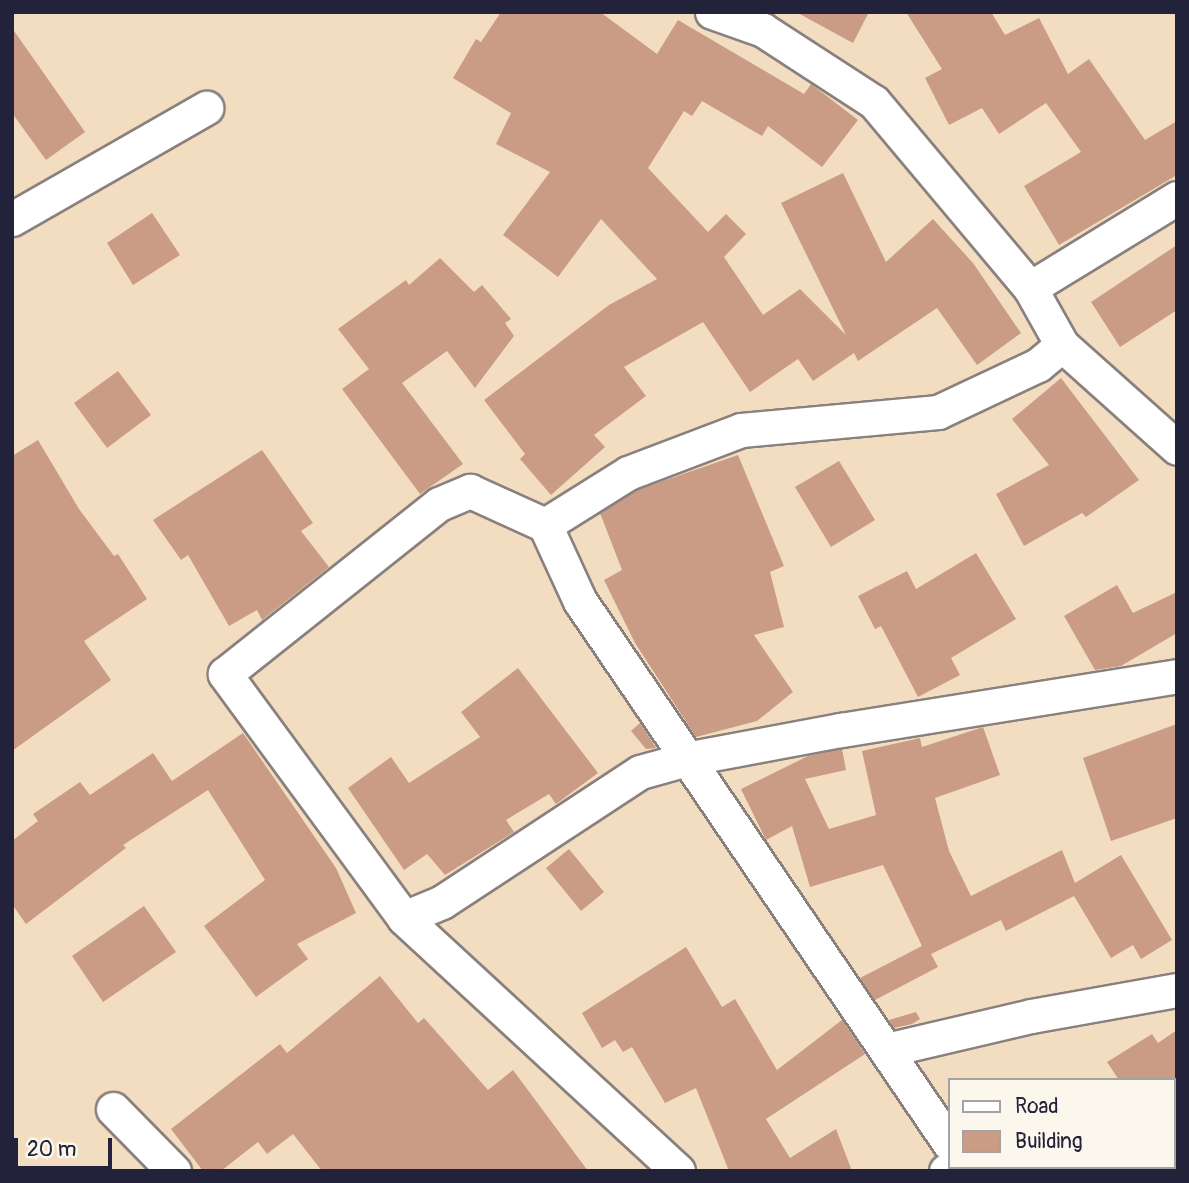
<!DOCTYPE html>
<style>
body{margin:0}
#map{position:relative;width:1189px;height:1183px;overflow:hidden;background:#f3ddc0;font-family:Pangolin,sans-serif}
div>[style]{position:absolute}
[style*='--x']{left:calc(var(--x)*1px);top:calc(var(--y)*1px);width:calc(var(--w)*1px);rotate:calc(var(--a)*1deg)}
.building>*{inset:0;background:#ca9c85}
.roads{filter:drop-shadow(2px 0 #8a807e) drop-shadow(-2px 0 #8a807e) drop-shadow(0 2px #8a807e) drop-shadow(0 -2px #8a807e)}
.street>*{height:33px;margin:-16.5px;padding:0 16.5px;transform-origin:16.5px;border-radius:16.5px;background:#fff}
span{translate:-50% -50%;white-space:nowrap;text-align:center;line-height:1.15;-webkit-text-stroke:5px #fbf7ec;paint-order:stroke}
.frame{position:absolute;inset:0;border:14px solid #22223b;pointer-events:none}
.legend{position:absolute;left:948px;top:1078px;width:228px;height:91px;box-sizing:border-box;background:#fbf7ec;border:2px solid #a4a2a5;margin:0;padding:9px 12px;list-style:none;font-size:21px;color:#22223b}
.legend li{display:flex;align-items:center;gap:14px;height:35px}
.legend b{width:35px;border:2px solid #a4a2a5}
.scale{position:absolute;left:14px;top:1138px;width:98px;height:32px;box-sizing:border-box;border:4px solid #22223b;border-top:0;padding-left:9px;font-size:21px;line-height:24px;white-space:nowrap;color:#22223b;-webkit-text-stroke:5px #fbf7ec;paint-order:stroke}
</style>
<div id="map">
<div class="building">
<div style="clip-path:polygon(501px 12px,600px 12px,657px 54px,678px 20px,804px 94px,811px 84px,858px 120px,822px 167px,768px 126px,762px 136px,702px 101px,692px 116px,684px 111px,648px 168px,708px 232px,726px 214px,746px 234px,724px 257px,763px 315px,800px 289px,846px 335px,781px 203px,843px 173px,886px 262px,933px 219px,973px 263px,1021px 333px,977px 365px,937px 308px,858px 361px,854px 353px,813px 381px,798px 359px,750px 392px,703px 322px,624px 367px,646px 396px,594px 435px,605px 447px,551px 495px,520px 459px,525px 454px,484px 400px,609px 305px,657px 279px,601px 219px,558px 277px,503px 235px,550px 172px,496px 144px,511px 113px,453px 78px,476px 39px,481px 42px)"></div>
<div style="clip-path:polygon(796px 12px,869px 12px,853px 43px)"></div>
<div style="clip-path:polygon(906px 12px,991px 12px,1005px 35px,1039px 18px,1068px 74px,1089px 59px,1145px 140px,1177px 121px,1177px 175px,1059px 245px,1024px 186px,1081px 152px,1046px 103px,999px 134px,982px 108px,949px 125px,925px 78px,942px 69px)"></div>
<div style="clip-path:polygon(12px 28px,85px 132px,46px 160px,12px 113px)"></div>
<div style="clip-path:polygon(152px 213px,180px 255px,133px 285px,107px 243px)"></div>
<div style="clip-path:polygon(1177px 245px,1177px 310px,1120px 347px,1091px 302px)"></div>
<div style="clip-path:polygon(440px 258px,474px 292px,482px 285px,511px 319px,505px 323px,514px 336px,475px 388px,447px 351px,402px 383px,463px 464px,420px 494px,342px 389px,369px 369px,338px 329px,406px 280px,409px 285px)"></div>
<div style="clip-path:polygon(118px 371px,151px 415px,107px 448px,74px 403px)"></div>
<div style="clip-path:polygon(1061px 378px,1139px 480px,1086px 517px,1082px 513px,1024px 546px,996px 494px,1049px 465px,1012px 419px)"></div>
<div style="clip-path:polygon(38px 440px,79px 509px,114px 556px,118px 554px,147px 599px,84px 641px,111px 680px,12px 751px,12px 456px)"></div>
<div style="clip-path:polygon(262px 450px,313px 523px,301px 531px,329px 567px,262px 620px,257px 610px,229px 626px,188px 555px,181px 560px,153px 520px)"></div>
<div style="clip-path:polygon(738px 455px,784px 566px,770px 572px,784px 627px,754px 635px,793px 692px,757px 721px,696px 737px,635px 643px,604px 580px,622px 570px,600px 513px,637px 490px)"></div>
<div style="clip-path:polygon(839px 461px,875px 520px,831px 547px,795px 487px)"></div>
<div style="clip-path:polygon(976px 553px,1016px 619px,951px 658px,960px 675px,918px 697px,881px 626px,875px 629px,858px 596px,907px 571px,916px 589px)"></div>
<div style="clip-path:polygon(1117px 585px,1133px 613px,1177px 592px,1177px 633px,1121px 666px,1095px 670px,1064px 616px)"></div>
<div style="clip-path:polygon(518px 668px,598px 773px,556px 804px,549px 794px,506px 820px,514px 832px,445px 875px,427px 854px,404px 870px,348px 788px,391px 757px,409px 783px,480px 737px,461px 712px)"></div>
<div style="clip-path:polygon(640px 723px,656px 748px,646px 749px,631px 731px)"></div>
<div style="clip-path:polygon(1177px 724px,1177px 818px,1111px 841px,1083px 758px)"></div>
<div style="clip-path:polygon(983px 727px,1000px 775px,935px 798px,949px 851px,971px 896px,1062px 850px,1075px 883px,1121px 855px,1172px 940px,1141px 959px,1133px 945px,1111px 958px,1074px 896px,1006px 931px,1001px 920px,931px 954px,938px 967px,875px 1000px,860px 978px,922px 946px,883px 865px,810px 887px,792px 826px,766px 840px,741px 789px,808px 756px,842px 749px,846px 770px,805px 779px,829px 829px,876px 815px,862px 751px,920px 738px,922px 747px)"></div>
<div style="clip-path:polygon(243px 733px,336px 868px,356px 913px,297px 944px,308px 959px,256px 997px,204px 926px,265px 880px,208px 790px,123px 845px,126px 848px,26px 924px,12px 904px,12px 841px,38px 821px,33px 814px,80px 782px,90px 795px,153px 753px,172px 781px)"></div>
<div style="clip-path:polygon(569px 849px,604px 892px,581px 911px,546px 868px)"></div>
<div style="clip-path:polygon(144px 906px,176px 952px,103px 1002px,72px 956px)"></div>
<div style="clip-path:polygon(686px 947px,722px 1007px,735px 999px,777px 1070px,842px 1020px,865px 1054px,766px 1119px,790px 1158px,836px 1129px,852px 1171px,729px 1171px,696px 1088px,665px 1103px,632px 1047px,623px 1052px,615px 1040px,602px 1048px,582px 1013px)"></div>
<div style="clip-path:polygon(380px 976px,418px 1023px,424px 1018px,488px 1090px,513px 1070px,588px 1171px,322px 1171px,293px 1134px,267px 1154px,258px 1142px,221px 1171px,203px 1171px,171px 1129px,280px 1044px,287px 1053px)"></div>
<div style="clip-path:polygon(916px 1012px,920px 1019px,912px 1024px,894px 1028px,889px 1020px)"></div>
<div style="clip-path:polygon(1177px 1030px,1177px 1080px,1119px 1080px,1107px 1062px,1152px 1034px,1158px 1043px)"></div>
</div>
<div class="roads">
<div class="street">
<div style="--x:712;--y:12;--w:54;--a:19.4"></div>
<div style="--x:763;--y:30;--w:132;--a:33"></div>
<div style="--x:874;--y:102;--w:243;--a:50"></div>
<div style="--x:1030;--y:288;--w:65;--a:60.7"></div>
<div style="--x:1062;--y:345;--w:154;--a:41.8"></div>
<div style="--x:12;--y:219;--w:224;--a:-29.8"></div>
<div style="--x:1030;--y:288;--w:172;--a:-31.5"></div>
<div style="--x:545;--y:525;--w:98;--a:-32.1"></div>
<div style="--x:628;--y:473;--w:121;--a:-20.8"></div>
<div style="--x:741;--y:430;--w:198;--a:-5.2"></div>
<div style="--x:938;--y:412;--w:110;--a:-25.2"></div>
<div style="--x:1038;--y:365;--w:31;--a:-40"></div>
<div style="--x:404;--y:918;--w:41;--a:-22.8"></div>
<div style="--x:442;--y:902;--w:237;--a:-33.3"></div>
<div style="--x:640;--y:772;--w:53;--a:-15.4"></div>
<div style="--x:691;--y:758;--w:153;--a:-10.6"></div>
<div style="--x:841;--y:730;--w:340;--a:-9.1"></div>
<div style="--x:886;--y:1050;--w:149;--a:-13.2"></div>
<div style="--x:1031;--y:1016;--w:148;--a:-10.1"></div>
<div style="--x:113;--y:1109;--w:87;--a:45.5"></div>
<div style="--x:678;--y:1171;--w:373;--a:-137.3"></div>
<div style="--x:404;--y:918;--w:303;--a:-126.3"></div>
<div style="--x:225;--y:674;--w:273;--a:-38.5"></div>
<div style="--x:439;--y:504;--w:34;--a:-23"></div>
<div style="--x:470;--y:491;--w:82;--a:24.4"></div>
<div style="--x:545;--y:525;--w:84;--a:65.3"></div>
<div style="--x:580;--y:601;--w:656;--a:55.75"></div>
<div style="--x:946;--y:1171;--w:13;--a:-18"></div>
</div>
</div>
<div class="frame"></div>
<ul class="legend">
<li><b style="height:9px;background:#fff"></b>Road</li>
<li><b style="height:19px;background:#ca9c85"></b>Building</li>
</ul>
<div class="scale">20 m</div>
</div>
